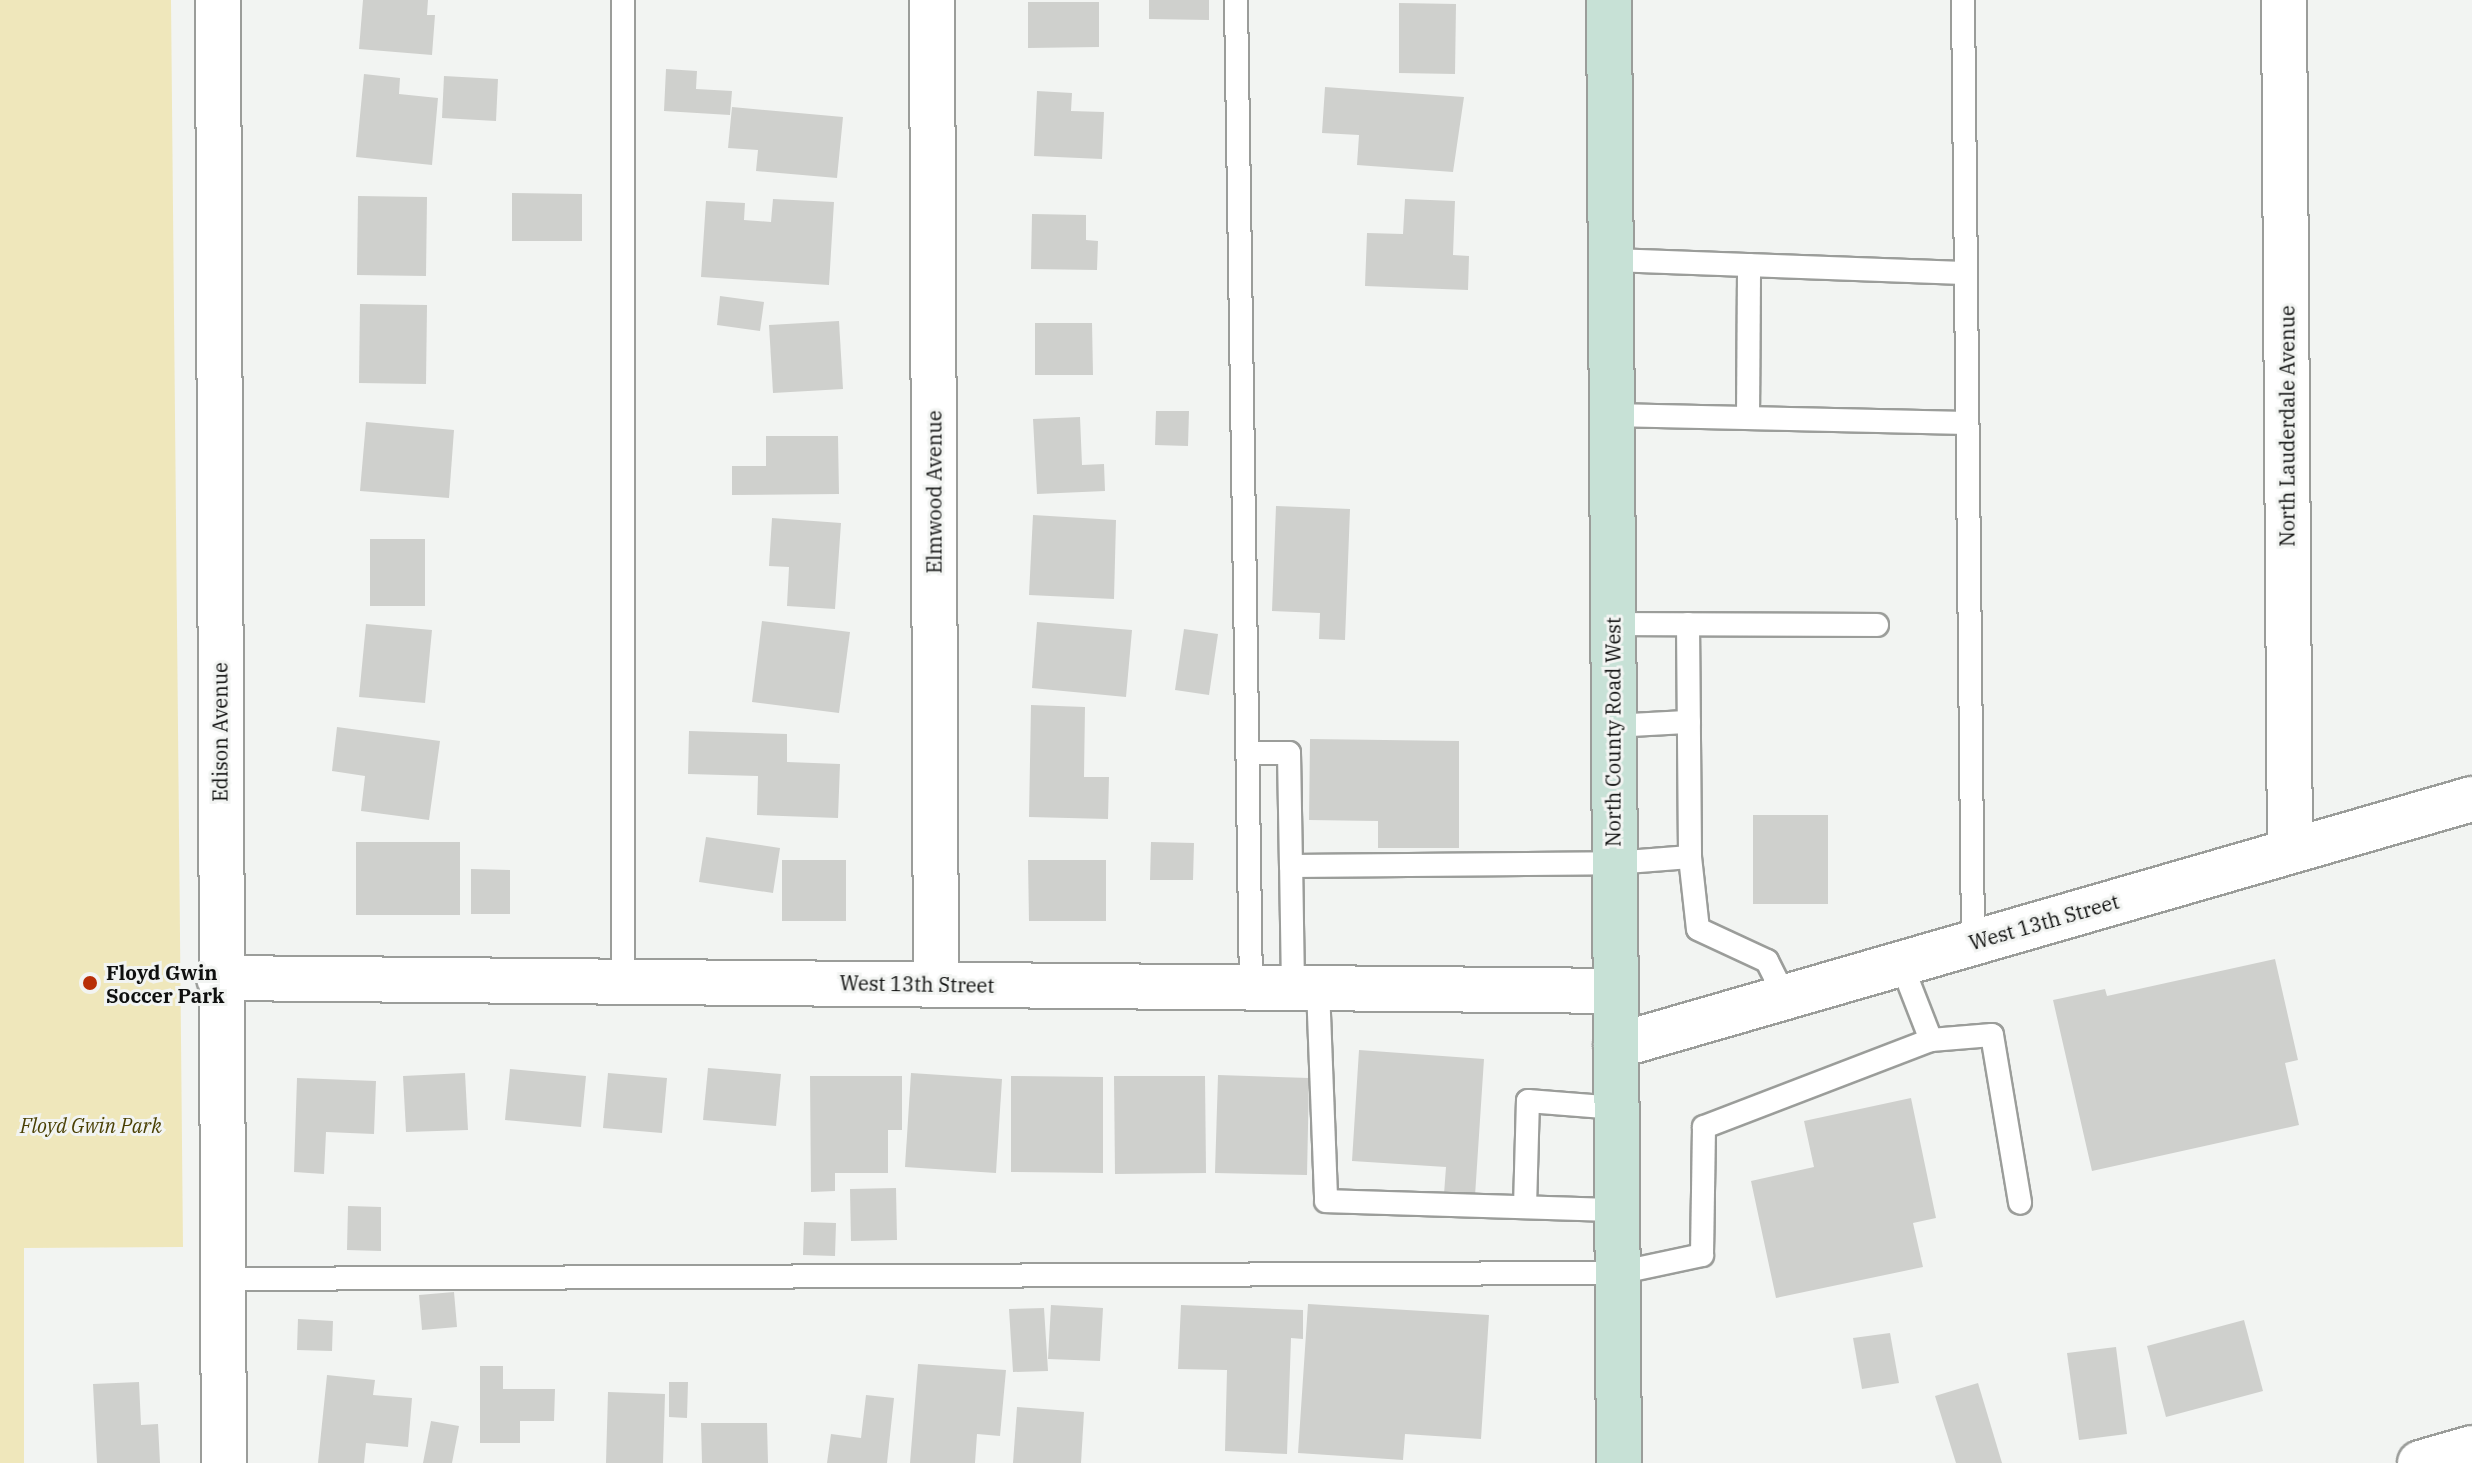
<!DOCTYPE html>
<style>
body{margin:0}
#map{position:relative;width:2472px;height:1463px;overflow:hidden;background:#f2f4f2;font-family:"IBM Plex Serif",serif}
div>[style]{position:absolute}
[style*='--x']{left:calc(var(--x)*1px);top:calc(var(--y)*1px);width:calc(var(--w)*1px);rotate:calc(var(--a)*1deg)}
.green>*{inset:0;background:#efe7bb}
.building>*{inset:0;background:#cfd0cd}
.roads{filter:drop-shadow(2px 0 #9b9d9a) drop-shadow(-2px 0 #9b9d9a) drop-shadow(0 2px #9b9d9a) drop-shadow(0 -2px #9b9d9a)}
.lane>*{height:22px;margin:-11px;padding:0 11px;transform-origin:11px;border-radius:11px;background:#fff}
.street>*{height:44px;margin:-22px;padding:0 22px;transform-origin:22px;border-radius:22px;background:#fff}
.secondary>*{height:44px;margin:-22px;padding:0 22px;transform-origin:22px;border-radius:22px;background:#c7e1d6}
.dots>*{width:22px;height:22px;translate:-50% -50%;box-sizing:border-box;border:4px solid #f2f4f2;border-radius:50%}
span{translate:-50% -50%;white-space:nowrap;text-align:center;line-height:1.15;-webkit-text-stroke:6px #f2f4f2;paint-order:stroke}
.street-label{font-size:20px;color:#0f100f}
.poi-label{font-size:20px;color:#0f100f;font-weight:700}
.left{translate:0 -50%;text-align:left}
.park-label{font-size:20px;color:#493f03;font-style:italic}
</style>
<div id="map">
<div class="green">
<div style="clip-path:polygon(0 0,171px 0,183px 1247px,24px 1248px,24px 1463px,0 1463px)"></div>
</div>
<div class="building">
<div style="clip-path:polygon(363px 0,428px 0,427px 15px,435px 15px,432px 55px,359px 49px)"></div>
<div style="clip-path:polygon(1149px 0,1209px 0,1209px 20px,1149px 19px)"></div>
<div style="clip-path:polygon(1028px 2px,1099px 2px,1099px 47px,1028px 48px)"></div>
<div style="clip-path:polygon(1399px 3px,1456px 4px,1455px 74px,1399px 73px)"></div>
<div style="clip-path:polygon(666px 69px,697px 71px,696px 89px,732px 91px,730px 115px,664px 111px)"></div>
<div style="clip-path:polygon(364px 74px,400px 78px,399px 94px,438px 98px,432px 165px,356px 157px)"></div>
<div style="clip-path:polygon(444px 76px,498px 79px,496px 121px,442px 118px)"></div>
<div style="clip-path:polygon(1325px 87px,1464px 97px,1453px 172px,1357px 165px,1359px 135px,1322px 133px)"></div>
<div style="clip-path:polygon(1037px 91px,1072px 93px,1071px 111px,1104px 112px,1102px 159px,1034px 156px)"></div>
<div style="clip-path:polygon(732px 107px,843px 117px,837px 178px,756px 171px,758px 150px,728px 148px)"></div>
<div style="clip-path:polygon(512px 193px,582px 194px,582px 241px,512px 241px)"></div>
<div style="clip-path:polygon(358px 196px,427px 197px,426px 276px,357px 275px)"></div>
<div style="clip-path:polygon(773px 199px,834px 202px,829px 285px,701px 277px,706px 201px,745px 203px,744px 220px,771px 222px)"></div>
<div style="clip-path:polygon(1405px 199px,1455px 201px,1453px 255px,1469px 256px,1468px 290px,1365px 286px,1367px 233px,1403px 234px)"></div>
<div style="clip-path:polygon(1032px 214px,1086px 215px,1086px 240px,1098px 241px,1097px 270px,1031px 269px)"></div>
<div style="clip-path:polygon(720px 296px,764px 302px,760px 331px,717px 325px)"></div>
<div style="clip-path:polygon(360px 304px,427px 305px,426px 384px,359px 383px)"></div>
<div style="clip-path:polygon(839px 321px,843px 389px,773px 393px,769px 325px)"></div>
<div style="clip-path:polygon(1035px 323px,1092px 323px,1093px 375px,1035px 375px)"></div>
<div style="clip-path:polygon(1156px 411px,1189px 411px,1188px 446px,1155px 445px)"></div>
<div style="clip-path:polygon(1080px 417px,1082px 465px,1104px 464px,1105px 491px,1037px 494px,1033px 419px)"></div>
<div style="clip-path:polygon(366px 422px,454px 430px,449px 498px,360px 491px)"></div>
<div style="clip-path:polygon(766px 436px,838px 436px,839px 494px,732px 495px,732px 466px,766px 466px)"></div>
<div style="clip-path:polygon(1276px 506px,1350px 509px,1345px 640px,1319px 639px,1320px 613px,1272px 611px)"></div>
<div style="clip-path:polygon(1033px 515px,1116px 520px,1114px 599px,1029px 595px)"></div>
<div style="clip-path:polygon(772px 518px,841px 523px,835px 609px,787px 606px,789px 567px,769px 566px)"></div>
<div style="clip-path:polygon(370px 539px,425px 539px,425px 606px,370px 606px)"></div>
<div style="clip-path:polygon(762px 621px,850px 632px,839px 713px,752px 702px)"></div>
<div style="clip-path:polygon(1037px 622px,1132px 630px,1126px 697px,1032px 688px)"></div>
<div style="clip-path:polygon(366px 624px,432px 630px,425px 703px,359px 697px)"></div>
<div style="clip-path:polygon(1184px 629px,1218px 634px,1209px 695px,1175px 690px)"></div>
<div style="clip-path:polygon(1031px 705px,1085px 707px,1084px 777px,1109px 777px,1108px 819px,1029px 817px)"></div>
<div style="clip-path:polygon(337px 727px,440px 741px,429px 820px,361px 811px,365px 776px,332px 771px)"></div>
<div style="clip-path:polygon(689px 731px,787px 734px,787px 762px,840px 764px,838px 818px,757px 815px,758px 776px,688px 774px)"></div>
<div style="clip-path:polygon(1310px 739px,1459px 741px,1459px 848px,1378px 848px,1378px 821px,1309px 820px)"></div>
<div style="clip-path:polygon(1753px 815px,1828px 815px,1828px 904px,1753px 904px)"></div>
<div style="clip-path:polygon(706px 837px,780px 848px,773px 893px,699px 882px)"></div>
<div style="clip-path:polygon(356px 842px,460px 842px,460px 915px,356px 915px)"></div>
<div style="clip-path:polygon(1151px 842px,1194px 843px,1193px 880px,1150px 880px)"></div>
<div style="clip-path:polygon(782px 860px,846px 860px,846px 921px,782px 921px)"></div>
<div style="clip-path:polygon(1028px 860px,1106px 860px,1106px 921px,1029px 921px)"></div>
<div style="clip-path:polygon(471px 869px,510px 870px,510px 914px,471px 914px)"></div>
<div style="clip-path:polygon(2275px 959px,2298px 1060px,2285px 1063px,2299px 1125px,2092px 1171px,2053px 1000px,2105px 989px,2107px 996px)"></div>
<div style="clip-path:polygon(1359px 1050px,1484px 1059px,1475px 1196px,1444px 1194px,1446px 1167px,1352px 1161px)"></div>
<div style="clip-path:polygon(708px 1068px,781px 1074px,776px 1126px,703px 1120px)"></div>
<div style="clip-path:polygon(510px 1069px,586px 1076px,581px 1127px,505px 1120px)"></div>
<div style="clip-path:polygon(465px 1073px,468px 1130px,406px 1132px,403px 1076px)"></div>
<div style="clip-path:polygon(608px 1073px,667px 1078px,662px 1133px,603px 1128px)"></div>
<div style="clip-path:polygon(911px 1073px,1002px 1079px,996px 1173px,905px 1167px)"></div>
<div style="clip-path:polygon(1218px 1075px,1309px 1078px,1307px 1175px,1215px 1173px)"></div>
<div style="clip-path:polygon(810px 1076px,902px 1076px,902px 1130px,888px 1130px,888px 1173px,835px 1173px,835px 1191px,811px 1192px)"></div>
<div style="clip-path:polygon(1011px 1076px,1103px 1077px,1103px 1173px,1011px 1172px)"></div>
<div style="clip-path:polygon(1114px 1076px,1205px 1076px,1206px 1173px,1115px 1174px)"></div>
<div style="clip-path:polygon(297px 1078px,376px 1081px,374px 1134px,326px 1132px,324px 1174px,294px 1172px)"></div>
<div style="clip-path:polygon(1911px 1098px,1936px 1218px,1913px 1223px,1923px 1267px,1776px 1298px,1751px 1181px,1814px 1167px,1804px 1121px)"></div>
<div style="clip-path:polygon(896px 1188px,897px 1240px,851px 1241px,850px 1189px)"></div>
<div style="clip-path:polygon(348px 1206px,381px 1207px,381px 1251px,347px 1250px)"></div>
<div style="clip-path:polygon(804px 1222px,836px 1223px,835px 1256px,803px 1255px)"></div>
<div style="clip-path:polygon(454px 1292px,457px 1327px,422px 1330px,419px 1295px)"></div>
<div style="clip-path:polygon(1308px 1304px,1489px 1315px,1481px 1439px,1405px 1434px,1403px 1460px,1298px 1453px)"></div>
<div style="clip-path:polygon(1051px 1305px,1103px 1308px,1100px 1361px,1048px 1359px)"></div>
<div style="clip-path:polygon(1181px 1305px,1303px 1310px,1303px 1339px,1291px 1338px,1287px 1454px,1225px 1451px,1227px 1370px,1178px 1369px)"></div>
<div style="clip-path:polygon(1044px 1308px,1048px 1371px,1013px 1372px,1009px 1309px)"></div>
<div style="clip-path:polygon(298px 1319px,333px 1321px,332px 1351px,297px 1350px)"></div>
<div style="clip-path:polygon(2244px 1320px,2263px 1391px,2166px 1417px,2147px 1346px)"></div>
<div style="clip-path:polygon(1890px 1333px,1899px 1383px,1862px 1389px,1853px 1338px)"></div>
<div style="clip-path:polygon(2116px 1347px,2127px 1434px,2079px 1440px,2067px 1353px)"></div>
<div style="clip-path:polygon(918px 1364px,1006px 1370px,1000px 1436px,977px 1434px,975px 1463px,910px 1463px)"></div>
<div style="clip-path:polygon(480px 1366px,503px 1366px,503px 1389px,555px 1389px,554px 1421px,520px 1421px,520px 1443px,480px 1443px)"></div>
<div style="clip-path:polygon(327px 1375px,375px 1380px,373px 1395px,412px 1398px,408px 1447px,366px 1443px,364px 1463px,318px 1463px)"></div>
<div style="clip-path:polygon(139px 1382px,141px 1425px,158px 1424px,160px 1463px,97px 1463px,93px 1384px)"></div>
<div style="clip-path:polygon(669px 1382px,688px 1382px,687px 1418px,669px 1417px)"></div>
<div style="clip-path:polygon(1978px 1383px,2002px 1463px,1956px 1463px,1935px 1396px)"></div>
<div style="clip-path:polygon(608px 1392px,665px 1394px,663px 1463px,606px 1463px)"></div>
<div style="clip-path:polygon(866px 1395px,894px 1398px,887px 1463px,827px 1463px,831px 1434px,861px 1438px)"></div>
<div style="clip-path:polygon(1017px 1407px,1084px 1412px,1081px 1463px,1013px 1463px)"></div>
<div style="clip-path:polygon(431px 1421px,459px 1426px,452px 1463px,423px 1463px)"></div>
<div style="clip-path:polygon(701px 1423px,767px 1423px,768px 1463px,702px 1463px)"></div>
</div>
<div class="roads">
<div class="lane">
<div style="--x:623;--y:0;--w:981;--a:90"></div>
<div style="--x:1236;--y:0;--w:987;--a:89.13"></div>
<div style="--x:1963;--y:0;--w:943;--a:89.39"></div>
<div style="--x:1610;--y:260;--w:356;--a:2.1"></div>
<div style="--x:1612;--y:415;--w:355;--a:1.3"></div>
<div style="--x:1748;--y:418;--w:153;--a:-89.6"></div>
<div style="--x:1613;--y:624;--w:264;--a:0.2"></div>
<div style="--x:1688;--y:624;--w:233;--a:89.5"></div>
<div style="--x:1690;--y:857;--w:72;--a:83.7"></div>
<div style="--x:1698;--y:929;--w:76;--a:24.9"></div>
<div style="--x:1767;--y:961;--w:40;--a:63.4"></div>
<div style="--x:1614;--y:726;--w:75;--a:-3.1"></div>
<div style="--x:1247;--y:753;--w:42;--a:0"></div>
<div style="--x:1289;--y:753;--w:113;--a:89"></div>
<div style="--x:1293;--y:987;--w:121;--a:-90.9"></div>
<div style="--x:1291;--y:866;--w:323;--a:-0.5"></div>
<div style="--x:1614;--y:863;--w:76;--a:-4.5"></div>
<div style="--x:1318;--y:988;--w:213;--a:87.8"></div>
<div style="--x:1326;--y:1201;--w:291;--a:1.8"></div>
<div style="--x:1931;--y:1040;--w:61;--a:-4.7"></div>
<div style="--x:1992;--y:1035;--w:170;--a:80.5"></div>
<div style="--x:1525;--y:1207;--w:106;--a:-88.4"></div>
<div style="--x:1528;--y:1101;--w:89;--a:4.5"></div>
<div style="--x:222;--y:1279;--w:1396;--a:-0.25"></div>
<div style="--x:1618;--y:1273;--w:86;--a:-12.1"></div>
<div style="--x:1702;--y:1255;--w:128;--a:-89.1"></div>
<div style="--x:1704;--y:1127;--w:243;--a:-21"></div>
<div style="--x:1931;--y:1040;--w:83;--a:-111.3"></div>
</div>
<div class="street">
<div style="--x:218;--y:0;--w:1463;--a:89.77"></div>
<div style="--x:932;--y:0;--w:984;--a:89.77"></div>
<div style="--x:2284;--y:0;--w:851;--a:89.6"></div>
<div style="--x:219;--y:978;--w:1396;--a:0.53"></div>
<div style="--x:1616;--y:1046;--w:891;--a:-16.1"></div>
<div style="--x:2420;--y:1463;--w:54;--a:-16.1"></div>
</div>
<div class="secondary">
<div style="--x:1609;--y:0;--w:1463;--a:89.61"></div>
</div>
</div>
<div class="dots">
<div style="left:90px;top:983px;background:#b82e07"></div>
</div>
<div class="street-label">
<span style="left:2287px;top:426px;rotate:-90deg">North Lauderdale Avenue</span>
<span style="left:934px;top:492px;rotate:-90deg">Elmwood Avenue</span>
<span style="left:220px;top:732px;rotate:-90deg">Edison Avenue</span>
<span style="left:1613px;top:732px;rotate:-90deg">North County Road West</span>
<span style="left:2044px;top:922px;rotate:-16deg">West 13th Street</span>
<span style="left:917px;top:984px;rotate:1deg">West 13th Street</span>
</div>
<div class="poi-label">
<span class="left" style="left:106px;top:984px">Floyd Gwin<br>Soccer Park</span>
</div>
<div class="park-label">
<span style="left:91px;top:1125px">Floyd Gwin Park</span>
</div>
</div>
